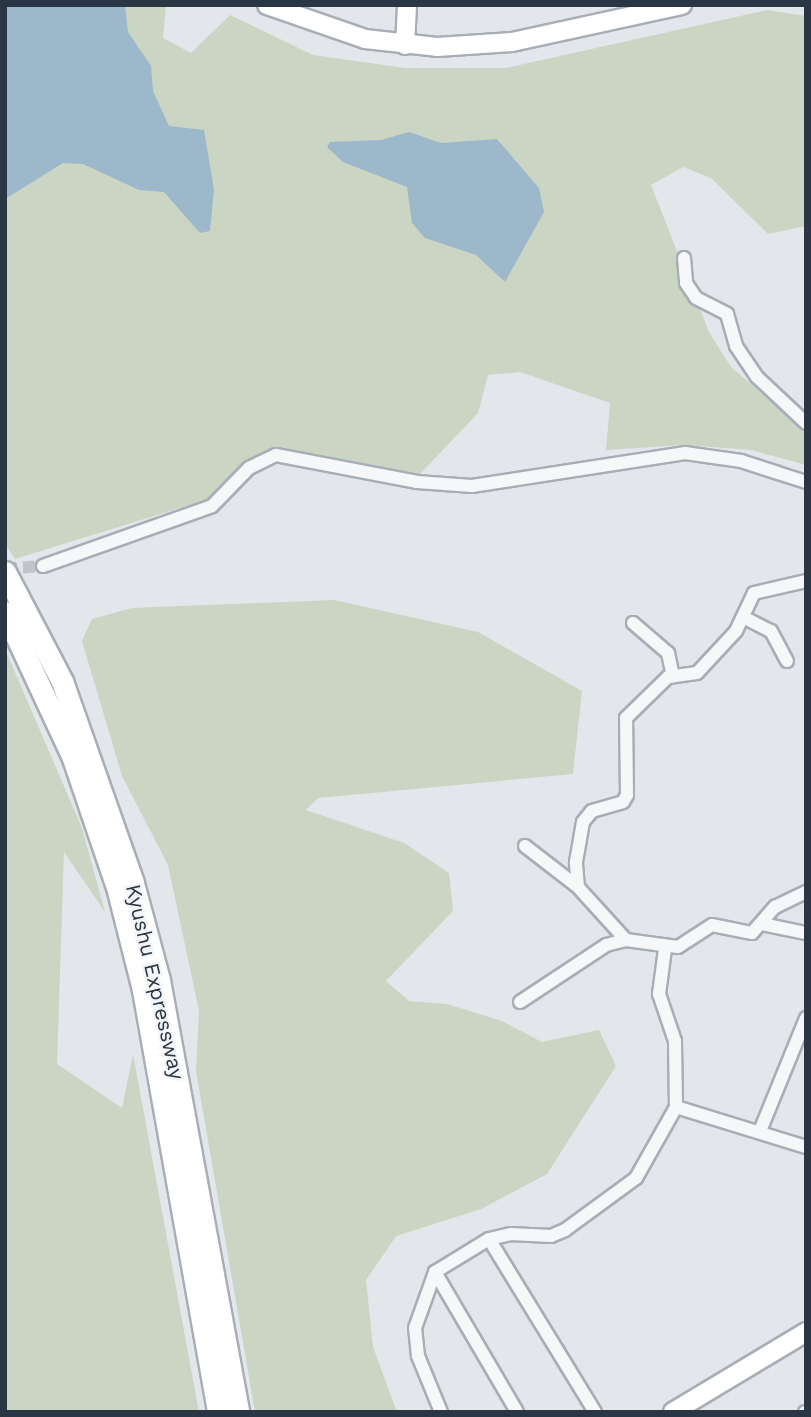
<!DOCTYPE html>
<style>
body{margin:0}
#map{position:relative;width:811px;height:1417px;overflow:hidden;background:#e3e7eb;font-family:"Work Sans",sans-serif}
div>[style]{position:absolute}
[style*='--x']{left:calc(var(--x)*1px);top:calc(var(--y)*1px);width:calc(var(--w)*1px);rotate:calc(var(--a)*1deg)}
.green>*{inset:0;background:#cad5c4}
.water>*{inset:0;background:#9db8cb}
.street-tunnel>*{height:12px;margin-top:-6px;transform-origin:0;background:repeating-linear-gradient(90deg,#bec4ca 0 12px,transparent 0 18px)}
.roads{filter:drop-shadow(2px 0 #a8aeb6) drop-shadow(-2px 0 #a8aeb6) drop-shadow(0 2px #a8aeb6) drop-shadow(0 -2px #a8aeb6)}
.street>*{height:12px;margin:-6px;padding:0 6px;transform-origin:6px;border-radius:6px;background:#f6f7f9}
.secondary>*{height:18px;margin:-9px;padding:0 9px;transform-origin:9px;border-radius:9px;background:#fff}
.highway>*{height:21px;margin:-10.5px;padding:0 10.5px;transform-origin:10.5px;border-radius:10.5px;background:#fff}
span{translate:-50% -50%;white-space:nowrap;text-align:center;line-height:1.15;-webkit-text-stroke:5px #f3f5f8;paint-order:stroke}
.street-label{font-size:21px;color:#2a3644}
.frame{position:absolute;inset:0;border:7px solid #2a3644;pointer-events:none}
</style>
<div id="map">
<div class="green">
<div style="clip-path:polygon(5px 5px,166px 5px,163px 38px,191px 53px,230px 15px,313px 55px,405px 68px,506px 68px,767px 10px,806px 16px,806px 226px,768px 234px,711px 178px,683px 167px,651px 185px,709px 332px,731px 367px,806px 432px,806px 465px,751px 450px,684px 445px,606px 450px,610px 403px,520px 372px,488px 375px,478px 413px,420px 474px,267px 449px,209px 499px,15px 559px,5px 544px)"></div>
<div style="clip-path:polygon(334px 600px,478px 632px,582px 691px,573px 774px,318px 798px,306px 810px,404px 843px,449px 873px,453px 911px,386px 981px,409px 1001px,447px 1004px,502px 1021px,542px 1042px,599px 1030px,616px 1066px,547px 1174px,481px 1209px,396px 1236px,366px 1280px,373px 1347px,397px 1412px,255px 1412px,196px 1071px,199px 1011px,168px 865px,122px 776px,82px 641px,92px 619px,132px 608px)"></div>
<div style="clip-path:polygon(5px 649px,82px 828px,105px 912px,64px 852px,57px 1064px,122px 1108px,133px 1054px,199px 1412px,5px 1412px)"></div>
</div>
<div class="water">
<div style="clip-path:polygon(5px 5px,125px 5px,128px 32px,151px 66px,153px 91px,169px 126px,204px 130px,214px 190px,210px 231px,200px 233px,164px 192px,139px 190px,83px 164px,63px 163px,5px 199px)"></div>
<div style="clip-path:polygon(409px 132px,441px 143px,497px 139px,539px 188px,544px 212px,505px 282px,476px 255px,425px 238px,412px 223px,407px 187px,343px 162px,327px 147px,330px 142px,381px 140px)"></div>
</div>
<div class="street-tunnel">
<div style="--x:5;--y:569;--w:38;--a:-5"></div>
</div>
<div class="roads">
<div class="street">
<div style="--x:684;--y:258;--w:25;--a:85"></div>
<div style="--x:686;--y:283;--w:18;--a:56"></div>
<div style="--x:696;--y:298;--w:35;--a:27"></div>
<div style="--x:727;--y:314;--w:33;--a:74"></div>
<div style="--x:736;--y:346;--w:37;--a:56"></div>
<div style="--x:757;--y:377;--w:67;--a:43.2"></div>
<div style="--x:43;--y:566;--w:179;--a:-19.5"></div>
<div style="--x:212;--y:506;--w:53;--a:-45.8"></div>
<div style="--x:249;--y:468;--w:30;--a:-26"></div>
<div style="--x:276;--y:455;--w:144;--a:10.8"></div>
<div style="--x:417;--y:482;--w:55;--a:4.2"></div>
<div style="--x:472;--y:486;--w:216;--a:-8.8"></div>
<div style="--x:685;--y:453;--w:57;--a:8.1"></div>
<div style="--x:741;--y:461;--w:68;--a:17.9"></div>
<div style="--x:743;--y:617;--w:31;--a:27"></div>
<div style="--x:771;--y:631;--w:34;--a:62"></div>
<div style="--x:633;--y:623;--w:46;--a:40.6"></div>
<div style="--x:668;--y:653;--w:24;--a:78"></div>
<div style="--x:525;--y:846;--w:67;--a:37.7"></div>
<div style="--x:762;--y:924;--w:45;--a:11.6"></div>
<div style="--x:626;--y:940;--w:72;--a:-132.2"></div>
<div style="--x:578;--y:887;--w:25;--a:-95"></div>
<div style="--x:576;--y:862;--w:41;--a:-80.1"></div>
<div style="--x:583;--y:822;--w:14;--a:-51"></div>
<div style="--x:592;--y:811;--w:32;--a:-16"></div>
<div style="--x:623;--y:802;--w:8;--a:-60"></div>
<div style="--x:627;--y:795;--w:77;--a:-90.7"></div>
<div style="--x:626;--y:718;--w:59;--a:-44.3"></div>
<div style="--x:668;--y:677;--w:29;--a:-8"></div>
<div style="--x:697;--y:673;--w:57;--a:-47.1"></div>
<div style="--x:736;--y:631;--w:42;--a:-64.7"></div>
<div style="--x:754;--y:593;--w:53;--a:-13"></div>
<div style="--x:520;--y:1002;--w:103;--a:-33.5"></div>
<div style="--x:606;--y:945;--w:21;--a:-14"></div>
<div style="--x:626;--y:940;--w:52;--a:7.7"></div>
<div style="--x:678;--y:947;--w:40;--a:-32.9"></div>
<div style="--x:712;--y:925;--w:41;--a:11.3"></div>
<div style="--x:752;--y:933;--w:35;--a:-49"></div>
<div style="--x:775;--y:907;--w:34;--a:-26"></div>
<div style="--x:676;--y:1107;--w:136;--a:17.1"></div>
<div style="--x:760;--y:1131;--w:122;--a:-67.8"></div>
<div style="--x:489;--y:1239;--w:203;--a:58.5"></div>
<div style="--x:435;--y:1272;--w:162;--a:59.6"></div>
<div style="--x:441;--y:1412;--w:61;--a:-112.3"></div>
<div style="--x:418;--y:1356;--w:28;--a:-96"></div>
<div style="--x:415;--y:1328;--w:59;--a:-70.3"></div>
<div style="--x:435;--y:1272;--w:63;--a:-31.4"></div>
<div style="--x:489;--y:1239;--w:22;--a:-13"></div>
<div style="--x:510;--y:1234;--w:41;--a:2.8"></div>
<div style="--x:551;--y:1236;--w:15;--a:-23"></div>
<div style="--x:565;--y:1230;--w:88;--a:-36.2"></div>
<div style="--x:636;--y:1178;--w:81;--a:-60.6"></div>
<div style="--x:676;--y:1107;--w:66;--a:-90.9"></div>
<div style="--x:675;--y:1041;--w:50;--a:-108.8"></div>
<div style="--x:659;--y:994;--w:45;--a:-82.4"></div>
<div style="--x:805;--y:1412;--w:1;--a:0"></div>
</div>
<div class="secondary">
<div style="--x:267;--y:5;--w:104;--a:19.1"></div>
<div style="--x:365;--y:39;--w:72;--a:6.3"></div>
<div style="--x:437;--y:47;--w:75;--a:-3.8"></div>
<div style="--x:512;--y:42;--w:174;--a:-12.3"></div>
<div style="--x:405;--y:45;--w:40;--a:-87.1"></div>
<div style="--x:673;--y:1412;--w:155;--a:-31"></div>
</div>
<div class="highway">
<div style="--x:5;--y:572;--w:123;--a:62.4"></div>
<div style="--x:62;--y:681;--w:214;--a:70.6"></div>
<div style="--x:133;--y:883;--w:100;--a:75"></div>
<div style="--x:159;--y:980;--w:439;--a:79.6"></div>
<div style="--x:5;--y:612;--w:161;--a:65"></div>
<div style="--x:73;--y:758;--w:136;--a:71.2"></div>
<div style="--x:117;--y:887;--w:106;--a:75.8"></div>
<div style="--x:143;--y:990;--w:429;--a:79.9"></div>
</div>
</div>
<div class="street-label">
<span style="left:155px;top:982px;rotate:77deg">Kyushu Expressway</span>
</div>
<div class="frame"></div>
</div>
